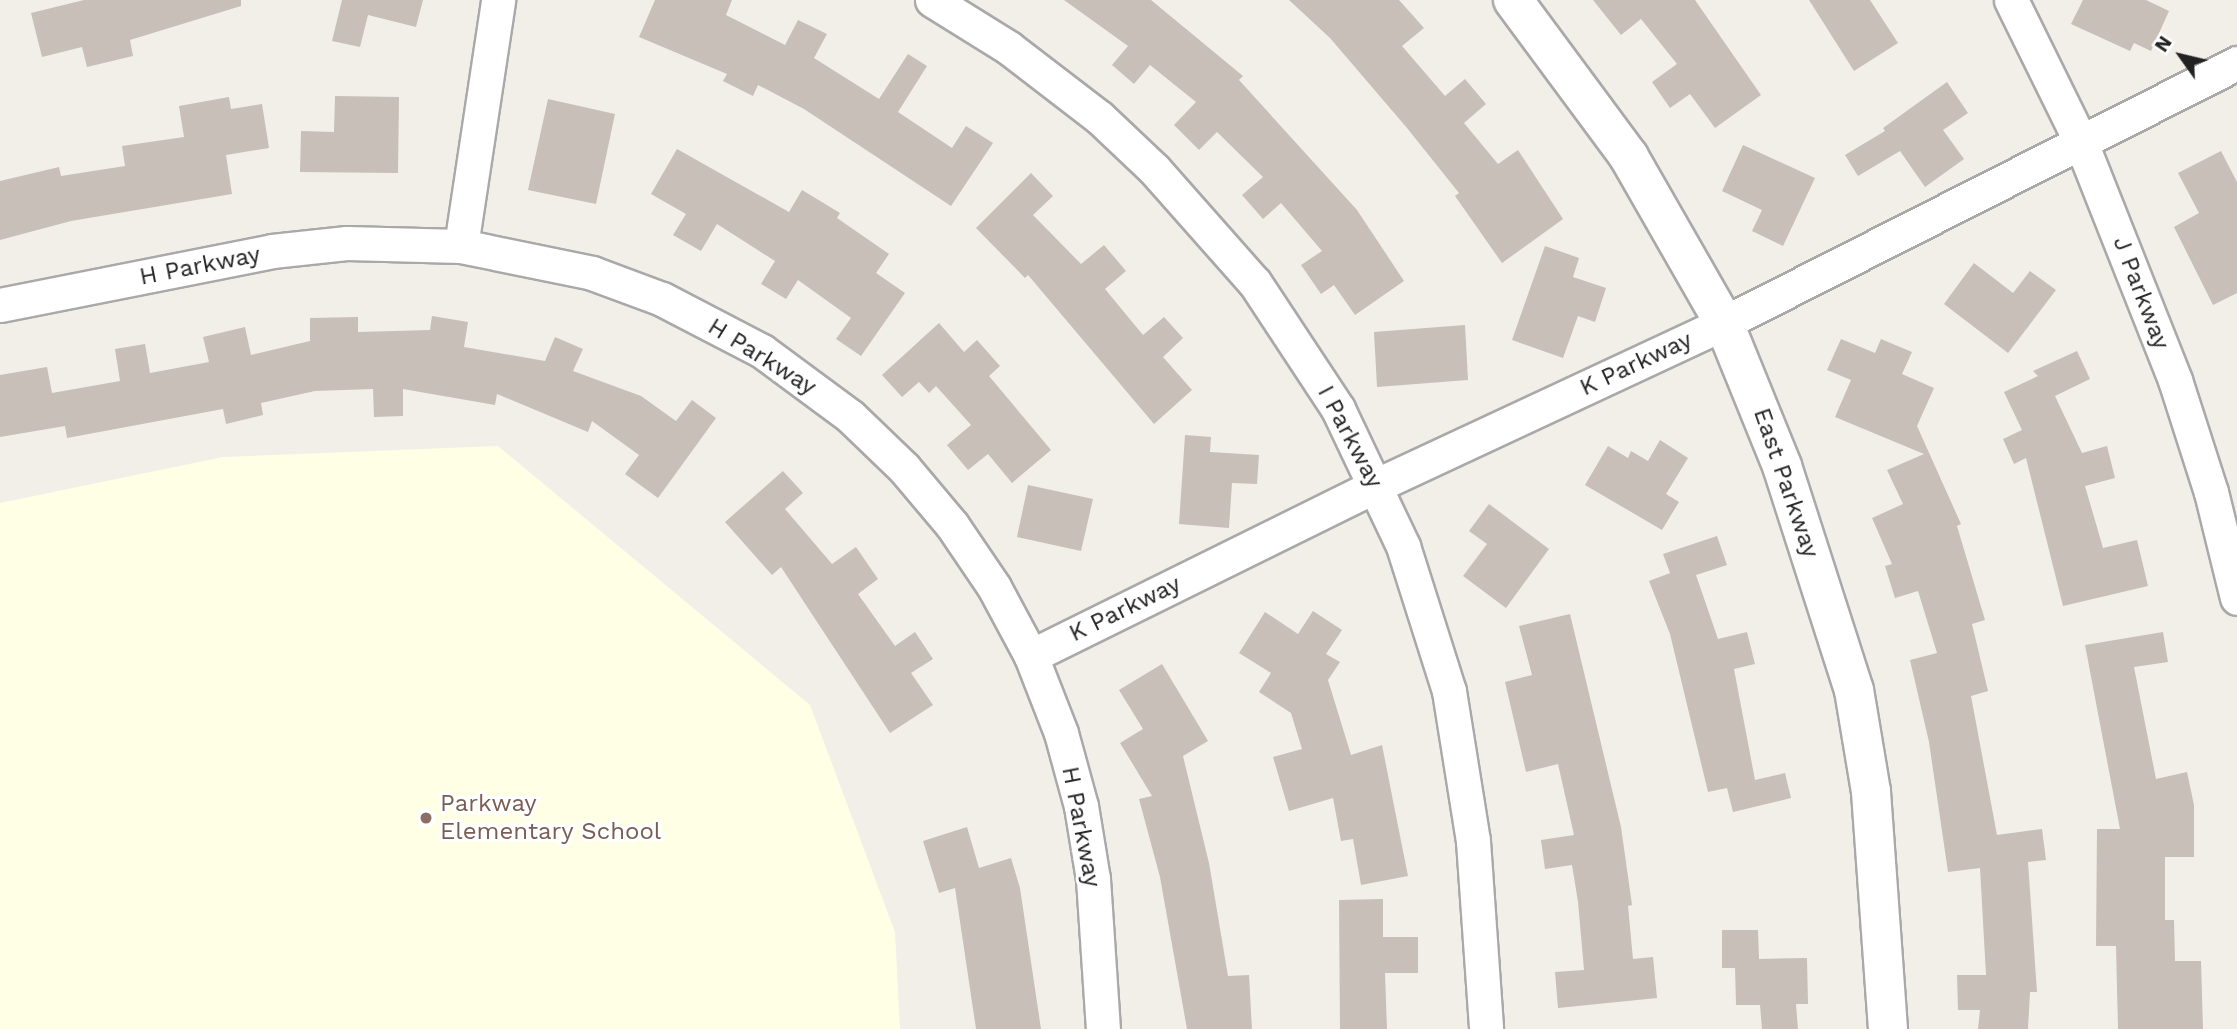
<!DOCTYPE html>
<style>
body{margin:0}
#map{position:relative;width:2237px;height:1029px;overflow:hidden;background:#f2efe9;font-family:"Work Sans",sans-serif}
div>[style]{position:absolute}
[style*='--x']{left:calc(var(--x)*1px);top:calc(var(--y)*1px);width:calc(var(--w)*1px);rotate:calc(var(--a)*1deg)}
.education>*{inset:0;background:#ffffe5}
.building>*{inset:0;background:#c7bfb8}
.roads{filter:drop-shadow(2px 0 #a9a9a9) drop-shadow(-2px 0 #a9a9a9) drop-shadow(0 2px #a9a9a9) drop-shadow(0 -2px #a9a9a9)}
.minor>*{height:33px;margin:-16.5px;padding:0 16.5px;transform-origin:16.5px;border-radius:16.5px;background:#fff}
.tertiary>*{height:38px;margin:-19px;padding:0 19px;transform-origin:19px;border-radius:19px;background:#fff}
.dots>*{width:19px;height:19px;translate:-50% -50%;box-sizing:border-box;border:4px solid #fff;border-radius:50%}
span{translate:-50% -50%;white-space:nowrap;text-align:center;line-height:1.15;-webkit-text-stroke:6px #fff;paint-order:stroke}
.street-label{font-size:24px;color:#222}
.education-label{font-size:24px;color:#785e54}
.left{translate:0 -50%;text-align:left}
.north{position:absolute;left:2146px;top:21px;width:70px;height:70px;-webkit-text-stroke:5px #fff;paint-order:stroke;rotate:304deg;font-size:19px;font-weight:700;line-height:28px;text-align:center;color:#222}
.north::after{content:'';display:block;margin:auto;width:24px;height:32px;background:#222;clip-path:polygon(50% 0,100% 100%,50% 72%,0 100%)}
</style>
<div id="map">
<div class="education">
<div style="clip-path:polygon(498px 446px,810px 705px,895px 932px,900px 1029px,0 1029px,0 503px,223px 457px)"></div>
</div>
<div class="building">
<div style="clip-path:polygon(84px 0,241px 0,241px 6px,130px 40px,133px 56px,87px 67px,82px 47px,42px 57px,31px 13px)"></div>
<div style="clip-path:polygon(342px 0,423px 0,416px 27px,368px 15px,360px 47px,332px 41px)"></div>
<div style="clip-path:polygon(655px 0,732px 0,726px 15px,785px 45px,798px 20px,827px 34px,814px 58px,879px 99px,908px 54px,927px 66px,898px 112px,952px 148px,966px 126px,993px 143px,951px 206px,804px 109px,758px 85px,753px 96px,723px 81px,727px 74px,639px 37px)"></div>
<div style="clip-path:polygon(1064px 0,1151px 0,1243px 76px,1239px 80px,1357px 210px,1404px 281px,1355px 315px,1334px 285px,1321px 294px,1301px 265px,1322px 251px,1281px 203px,1263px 219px,1242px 195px,1263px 177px,1217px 132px,1199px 150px,1174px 125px,1196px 102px,1150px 65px,1134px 84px,1112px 65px,1128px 46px)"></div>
<div style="clip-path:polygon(1289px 0,1399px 0,1424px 28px,1402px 46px,1445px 96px,1465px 79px,1486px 104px,1464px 123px,1498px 164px,1518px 150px,1563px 219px,1502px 263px,1455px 196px,1459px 193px,1407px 128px,1330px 38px)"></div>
<div style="clip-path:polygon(1593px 0,1695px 0,1761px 95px,1715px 128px,1690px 94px,1670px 108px,1652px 82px,1677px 64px,1641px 19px,1621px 35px)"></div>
<div style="clip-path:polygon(1809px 0,1870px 0,1898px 43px,1854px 71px)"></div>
<div style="clip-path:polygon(2083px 0,2146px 0,2169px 11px,2151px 51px,2134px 43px,2130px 51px,2071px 24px)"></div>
<div style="clip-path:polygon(1947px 82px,1968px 113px,1943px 130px,1964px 159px,1925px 187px,1900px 151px,1858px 176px,1845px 155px,1885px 131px,1883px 128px)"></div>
<div style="clip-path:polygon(335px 96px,399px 97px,398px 173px,300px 172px,301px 131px,334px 132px)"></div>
<div style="clip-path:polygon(229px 97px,231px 109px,262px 104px,269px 148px,226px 155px,232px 194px,71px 221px,0 240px,0 181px,59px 167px,61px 176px,125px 166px,122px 146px,184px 137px,179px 106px)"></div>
<div style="clip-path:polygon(548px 99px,615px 114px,596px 204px,528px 190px)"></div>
<div style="clip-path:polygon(1743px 145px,1815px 178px,1783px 246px,1752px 231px,1762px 210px,1722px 191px)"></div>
<div style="clip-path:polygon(677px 149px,789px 212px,802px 190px,840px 213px,837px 218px,889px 254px,876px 273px,905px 293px,861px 356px,836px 339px,851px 318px,798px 280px,786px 299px,761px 284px,775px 261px,717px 224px,701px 251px,673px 235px,686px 214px,651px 194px)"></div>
<div style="clip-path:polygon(2221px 151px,2237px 182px,2237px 293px,2213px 305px,2174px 227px,2199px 213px,2178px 173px)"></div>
<div style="clip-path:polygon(1031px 173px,1053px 196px,1033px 215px,1081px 264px,1104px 245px,1126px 271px,1105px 289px,1143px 335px,1164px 317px,1183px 338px,1163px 357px,1192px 390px,1154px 424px,1028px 275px,1025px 278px,976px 228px)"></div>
<div style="clip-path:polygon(1545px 246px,1579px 258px,1573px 277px,1606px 288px,1595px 322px,1578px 316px,1563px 358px,1512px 340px)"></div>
<div style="clip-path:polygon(1974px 263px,2013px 293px,2030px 271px,2056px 290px,2008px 353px,1944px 304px)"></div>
<div style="clip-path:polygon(432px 316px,468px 322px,464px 347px,545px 361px,555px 337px,583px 349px,573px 371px,641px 396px,676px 421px,692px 400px,716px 418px,658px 498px,625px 474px,639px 455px,592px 421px,588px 432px,497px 394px,495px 405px,403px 389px,403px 416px,374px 417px,373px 389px,315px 391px,261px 403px,263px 415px,226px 424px,223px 409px,67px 438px,65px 426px,0 437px,0 375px,47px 367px,52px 393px,120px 381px,115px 349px,145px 344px,150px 373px,209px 362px,203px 337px,245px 327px,251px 355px,310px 341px,310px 318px,358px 317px,358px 332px,430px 330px)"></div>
<div style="clip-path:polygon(939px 323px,964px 352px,977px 340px,1000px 366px,989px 376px,1051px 450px,1012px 483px,988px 454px,968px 470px,947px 445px,971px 425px,936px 386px,929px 393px,919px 382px,902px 397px,882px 375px)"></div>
<div style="clip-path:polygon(1465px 325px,1468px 380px,1377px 387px,1374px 332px)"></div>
<div style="clip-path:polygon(1841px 339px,1875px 353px,1881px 339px,1912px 352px,1902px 374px,1934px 388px,1917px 426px,1961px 524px,1957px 526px,1985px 620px,1972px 624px,1988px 691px,1971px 696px,1997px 835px,2042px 829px,2046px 860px,2028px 862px,2037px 992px,2030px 992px,2028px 1029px,1978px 1029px,1980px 1010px,1958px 1010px,1957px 975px,1986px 975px,1980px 868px,1948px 872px,1929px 742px,1910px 660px,1937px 653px,1918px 591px,1895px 598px,1885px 566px,1892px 564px,1872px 518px,1903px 504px,1887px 470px,1924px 454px,1835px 417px,1851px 380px,1827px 370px)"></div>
<div style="clip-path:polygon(2077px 351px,2090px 379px,2055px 396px,2082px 453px,2107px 446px,2115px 478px,2085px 486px,2103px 548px,2137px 540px,2148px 586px,2063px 606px,2026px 458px,2014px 464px,2003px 439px,2022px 430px,2004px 392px,2038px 376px,2033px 371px)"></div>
<div style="clip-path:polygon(1185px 435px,1211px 437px,1210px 452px,1259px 455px,1257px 484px,1232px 483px,1229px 528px,1179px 524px)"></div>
<div style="clip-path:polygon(1660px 440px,1688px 458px,1666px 494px,1679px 502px,1662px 530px,1585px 485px,1608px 446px,1628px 458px,1631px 451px,1648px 461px)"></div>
<div style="clip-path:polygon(783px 471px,803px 493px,785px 509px,832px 564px,856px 547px,878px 579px,858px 594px,895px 646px,915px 632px,933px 659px,911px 673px,933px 705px,890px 733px,781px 567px,772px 575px,725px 522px)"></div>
<div style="clip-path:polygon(1028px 485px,1093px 499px,1081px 551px,1017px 537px)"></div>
<div style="clip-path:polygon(1489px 504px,1549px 549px,1506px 608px,1463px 576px,1487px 544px,1469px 531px)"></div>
<div style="clip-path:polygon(1717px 536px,1727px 565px,1696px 575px,1718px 639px,1747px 632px,1755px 664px,1734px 669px,1755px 780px,1785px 773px,1791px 798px,1733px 812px,1727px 788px,1708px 792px,1670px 634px,1649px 581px,1670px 573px,1663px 554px)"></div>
<div style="clip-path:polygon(1313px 611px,1342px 630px,1326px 654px,1340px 662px,1328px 680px,1351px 755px,1382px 745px,1408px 876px,1361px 885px,1353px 839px,1341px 841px,1333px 798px,1289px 811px,1273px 757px,1302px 749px,1291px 713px,1259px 692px,1271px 673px,1239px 653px,1265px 612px,1298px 634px)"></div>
<div style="clip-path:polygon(1570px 614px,1621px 827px,1632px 905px,1628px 906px,1633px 959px,1653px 957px,1657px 998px,1558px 1008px,1555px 972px,1584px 970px,1578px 902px,1572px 865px,1545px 869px,1541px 840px,1574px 835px,1558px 764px,1526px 772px,1505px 682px,1532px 675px,1519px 626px)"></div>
<div style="clip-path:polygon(2163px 632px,2168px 662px,2134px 667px,2156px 779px,2187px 772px,2194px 805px,2194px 857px,2165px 857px,2165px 920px,2174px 920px,2175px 961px,2201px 961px,2203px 1029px,2118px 1029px,2116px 946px,2096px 946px,2097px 829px,2120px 829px,2085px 645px)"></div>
<div style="clip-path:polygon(1162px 664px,1208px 741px,1183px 756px,1209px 863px,1228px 976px,1249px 975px,1252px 1029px,1187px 1029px,1160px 877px,1139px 799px,1152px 796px,1120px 743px,1143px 729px,1119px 690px)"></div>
<div style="clip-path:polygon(967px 827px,979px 868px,1011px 858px,1020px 888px,1041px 1029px,976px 1029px,955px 888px,939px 893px,923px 841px)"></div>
<div style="clip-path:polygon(1383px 899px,1383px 937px,1418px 937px,1418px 973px,1385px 973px,1387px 1029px,1340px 1029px,1339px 900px)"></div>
<div style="clip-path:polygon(1722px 930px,1758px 930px,1759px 959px,1807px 958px,1808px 1004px,1796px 1004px,1798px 1029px,1762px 1029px,1760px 1005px,1736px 1005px,1735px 968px,1722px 968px)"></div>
</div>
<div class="roads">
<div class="minor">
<div style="--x:932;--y:0;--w:91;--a:31.9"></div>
<div style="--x:1009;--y:48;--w:113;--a:37.5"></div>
<div style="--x:1099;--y:117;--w:76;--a:43.4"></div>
<div style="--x:1154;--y:169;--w:152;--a:48.5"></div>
<div style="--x:1255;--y:283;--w:151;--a:56.6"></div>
<div style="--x:1338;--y:409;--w:152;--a:64.6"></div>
<div style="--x:1403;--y:546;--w:152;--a:72.4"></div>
<div style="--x:1449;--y:691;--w:152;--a:80.9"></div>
<div style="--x:1473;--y:841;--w:188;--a:86"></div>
<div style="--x:2011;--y:0;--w:156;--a:63.8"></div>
<div style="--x:2080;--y:140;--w:258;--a:68.4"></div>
<div style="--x:2175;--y:380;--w:118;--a:72.2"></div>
<div style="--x:2211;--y:492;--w:109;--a:76.2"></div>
<div style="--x:461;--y:246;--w:249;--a:-81.4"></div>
<div style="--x:0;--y:305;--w:277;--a:-11.2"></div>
<div style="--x:272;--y:251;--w:75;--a:-6.1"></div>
<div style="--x:347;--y:243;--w:114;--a:1.5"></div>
<div style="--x:461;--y:246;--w:134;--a:11.6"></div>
<div style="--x:592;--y:273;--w:75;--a:20.4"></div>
<div style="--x:662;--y:299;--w:113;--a:27.5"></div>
<div style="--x:762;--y:351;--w:109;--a:36.5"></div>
<div style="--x:850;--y:416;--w:75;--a:43.9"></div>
<div style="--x:904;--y:468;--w:75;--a:49.9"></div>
<div style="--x:952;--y:525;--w:75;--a:55.9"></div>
<div style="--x:994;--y:587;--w:78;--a:61.8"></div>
<div style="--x:1031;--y:656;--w:83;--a:68.7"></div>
<div style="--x:1061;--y:733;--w:76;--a:74.7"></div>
<div style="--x:1081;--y:806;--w:74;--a:80.7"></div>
<div style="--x:1093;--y:879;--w:150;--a:86.2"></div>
<div style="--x:1031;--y:656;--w:386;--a:-26.3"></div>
<div style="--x:1377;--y:485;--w:383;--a:-25"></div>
<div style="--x:1724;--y:323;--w:575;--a:-26.88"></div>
</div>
<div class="tertiary">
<div style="--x:1513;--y:0;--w:195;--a:53.5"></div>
<div style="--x:1629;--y:157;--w:191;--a:60.2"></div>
<div style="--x:1724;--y:323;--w:154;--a:67.9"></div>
<div style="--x:1782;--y:466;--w:235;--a:72.2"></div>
<div style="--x:1854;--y:690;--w:103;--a:80.5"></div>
<div style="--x:1871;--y:792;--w:238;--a:85.9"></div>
</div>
</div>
<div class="dots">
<div style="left:426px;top:818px;background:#8d6e63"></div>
</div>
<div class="street-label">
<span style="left:200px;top:266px;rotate:-11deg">H Parkway</span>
<span style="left:2141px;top:293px;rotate:69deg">J Parkway</span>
<span style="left:762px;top:357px;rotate:32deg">H Parkway</span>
<span style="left:1636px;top:364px;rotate:-25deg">K Parkway</span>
<span style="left:1350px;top:437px;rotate:62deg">I Parkway</span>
<span style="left:1786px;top:483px;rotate:71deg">East Parkway</span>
<span style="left:1125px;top:609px;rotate:-26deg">K Parkway</span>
<span style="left:1081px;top:827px;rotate:79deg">H Parkway</span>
</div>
<div class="education-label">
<span class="left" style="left:440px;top:818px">Parkway<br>Elementary School</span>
</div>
<div class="north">N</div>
</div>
